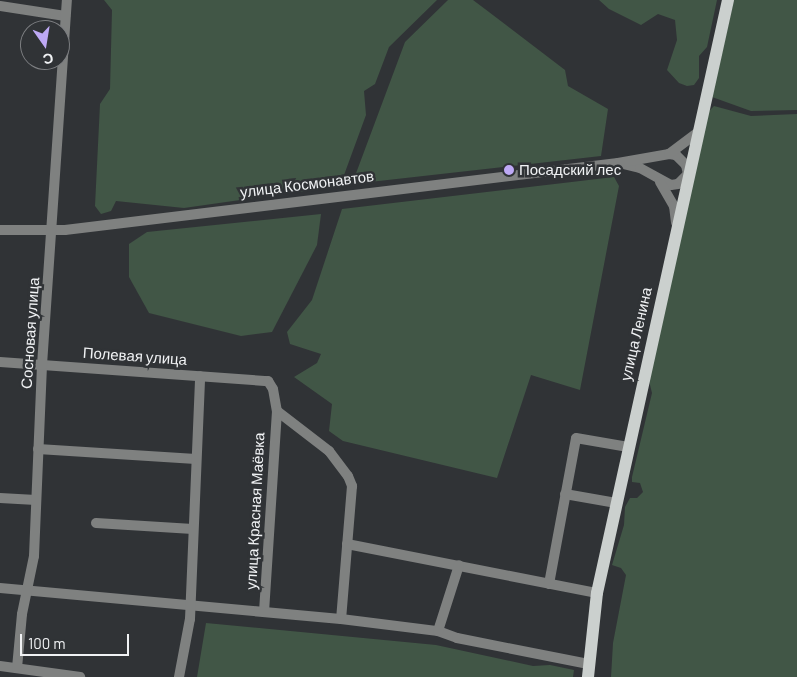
<!DOCTYPE html>
<meta charset="utf-8">
<style>
body{margin:0}
#map{position:relative;width:797px;height:677px;overflow:hidden;background:#303336;font-family:Barlow,sans-serif}
div>[style]{position:absolute}
[style*='--x']{left:calc(var(--x)*1px);top:calc(var(--y)*1px);width:calc(var(--w)*1px);rotate:calc(var(--a)*1deg)}
.green>*{inset:0;background:#415646}
.minor>*{height:10px;margin:-5px;padding:0 5px;transform-origin:5px;border-radius:5px;background:#7f8180}
.major>*{height:12px;margin:-6px;padding:0 6px;transform-origin:6px;border-radius:6px;background:#cbd0ce}
.dots>*{width:14px;height:14px;translate:-50% -50%;box-sizing:border-box;border:2px solid #303336;border-radius:50%}
span{translate:-50% -50%;white-space:nowrap;text-align:center;line-height:1.15;-webkit-text-stroke:5px #303336;paint-order:stroke}
.poi-label{font-size:15px;color:#f0f2f4}
.left{translate:0 -50%;text-align:left}
.street-label{font-size:15px;color:#f0f2f4}
.north{position:absolute;left:20px;top:20px;width:50px;height:50px;box-sizing:border-box;background:#303336;border:1px solid #7d7f82;border-radius:50%;rotate:167deg;font-size:14px;font-weight:700;line-height:20px;text-align:center;color:#f0f2f4}
.north::after{content:'';display:block;margin:auto;width:18px;height:22px;background:#bea9f5;clip-path:polygon(50% 0,100% 100%,50% 72%,0 100%)}
.scale{position:absolute;left:20px;top:634px;width:109px;height:22px;box-sizing:border-box;border:2px solid #f0f2f4;border-top:0;padding-left:6px;font-size:15px;line-height:18px;white-space:nowrap;color:#f0f2f4;-webkit-text-stroke:4px #303336;paint-order:stroke}
</style>
<div id="map">
<div class="green">
<div style="clip-path:polygon(104px 0,437px 0,389px 47px,375px 84px,364px 91px,366px 115px,340px 186px,184px 208px,116px 201px,111px 211px,101px 214px,95px 206px,100px 104px,110px 89px,112px 10px)"></div>
<div style="clip-path:polygon(448px 0,473px 0,485px 9px,565px 70px,568px 86px,608px 109px,601px 156px,352px 184px,405px 42px)"></div>
<div style="clip-path:polygon(599px 0,717px 0,707px 47px,699px 56px,699px 78px,694px 85px,687px 86px,679px 83px,667px 70px,677px 40px,675px 20px,658px 14px,641px 25px,609px 9px)"></div>
<div style="clip-path:polygon(734px 0,797px 0,797px 110px,751px 111px,712px 97px)"></div>
<div style="clip-path:polygon(714px 106px,751px 116px,797px 114px,797px 677px,611px 677px,613px 643px,626px 575px,621px 568px,612px 565px,624px 525px,625px 507px,630px 498px,637px 498px,643px 492px,640px 483px,632px 482px,632px 477px,652px 393px,649px 381px,709px 111px)"></div>
<div style="clip-path:polygon(614px 177px,619px 186px,580px 390px,531px 375px,497px 478px,343px 441px,329px 431px,332px 404px,294px 377px,317px 363px,321px 354px,290px 344px,287px 332px,312px 300px,342px 209px)"></div>
<div style="clip-path:polygon(321px 214px,317px 245px,272px 332px,241px 336px,149px 313px,129px 277px,129px 244px,147px 232px)"></div>
<div style="clip-path:polygon(206px 623px,436px 645px,533px 666px,550px 665px,574px 670px,573px 677px,197px 677px)"></div>
</div>
<div class="minor">
<div style="--x:0;--y:6;--w:66;--a:8.7"></div>
<div style="--x:623;--y:164;--w:17;--a:13"></div>
<div style="--x:640;--y:168;--w:35;--a:29"></div>
<div style="--x:671;--y:185;--w:7;--a:-8"></div>
<div style="--x:678;--y:184;--w:14;--a:-45"></div>
<div style="--x:688;--y:174;--w:9;--a:-103"></div>
<div style="--x:686;--y:165;--w:14;--a:-135"></div>
<div style="--x:676;--y:155;--w:7;--a:-172"></div>
<div style="--x:660;--y:182;--w:28;--a:60"></div>
<div style="--x:674;--y:206;--w:17;--a:83"></div>
<div style="--x:0;--y:230;--w:65;--a:0"></div>
<div style="--x:65;--y:230;--w:557;--a:-6.91"></div>
<div style="--x:618;--y:163;--w:52;--a:-10"></div>
<div style="--x:669;--y:154;--w:35;--a:-37"></div>
<div style="--x:0;--y:362;--w:269;--a:4.1"></div>
<div style="--x:268;--y:381;--w:9;--a:58"></div>
<div style="--x:273;--y:389;--w:22;--a:80"></div>
<div style="--x:277;--y:411;--w:201;--a:93.7"></div>
<div style="--x:277;--y:411;--w:66;--a:37.6"></div>
<div style="--x:329;--y:451;--w:31;--a:53"></div>
<div style="--x:348;--y:476;--w:11;--a:68"></div>
<div style="--x:352;--y:486;--w:133;--a:94.7"></div>
<div style="--x:38;--y:449;--w:158;--a:3.6"></div>
<div style="--x:565;--y:494;--w:52;--a:10"></div>
<div style="--x:0;--y:498;--w:36;--a:3"></div>
<div style="--x:96;--y:523;--w:97;--a:3.5"></div>
<div style="--x:347;--y:544;--w:255;--a:11.1"></div>
<div style="--x:549;--y:584;--w:148;--a:-79.5"></div>
<div style="--x:576;--y:438;--w:53;--a:9.8"></div>
<div style="--x:0;--y:588;--w:342;--a:5.2"></div>
<div style="--x:341;--y:619;--w:98;--a:7.1"></div>
<div style="--x:438;--y:631;--w:20;--a:20"></div>
<div style="--x:457;--y:638;--w:134;--a:11.2"></div>
<div style="--x:438;--y:631;--w:69;--a:-72.3"></div>
<div style="--x:0;--y:666;--w:81;--a:7.8"></div>
<div style="--x:17;--y:668;--w:54;--a:-84.7"></div>
<div style="--x:22;--y:614;--w:59;--a:-78.3"></div>
<div style="--x:34;--y:556;--w:191;--a:-87.6"></div>
<div style="--x:42;--y:365;--w:366;--a:-86.1"></div>
<div style="--x:179;--y:677;--w:59;--a:-79.3"></div>
<div style="--x:190;--y:619;--w:243;--a:-87.6"></div>
</div>
<div class="major">
<div style="--x:588;--y:677;--w:84;--a:-83.9"></div>
<div style="--x:597;--y:593;--w:607;--a:-77.54"></div>
</div>
<div class="dots">
<div style="left:509px;top:170px;background:#bea9f5"></div>
</div>
<div class="poi-label">
<span class="left" style="left:519px;top:170px">Посадский лес</span>
</div>
<div class="street-label">
<span style="left:307px;top:184px;rotate:-7deg">улица Космонавтов</span>
<span style="left:30px;top:333px;rotate:-86deg">Сосновая улица</span>
<span style="left:636px;top:334px;rotate:-77deg">улица Ленина</span>
<span style="left:135px;top:356px;rotate:4deg">Полевая улица</span>
<span style="left:255px;top:511px;rotate:-87deg">улица Красная Маёвка</span>
</div>
<div class="north">С</div>
<div class="scale">100 m</div>
</div>
